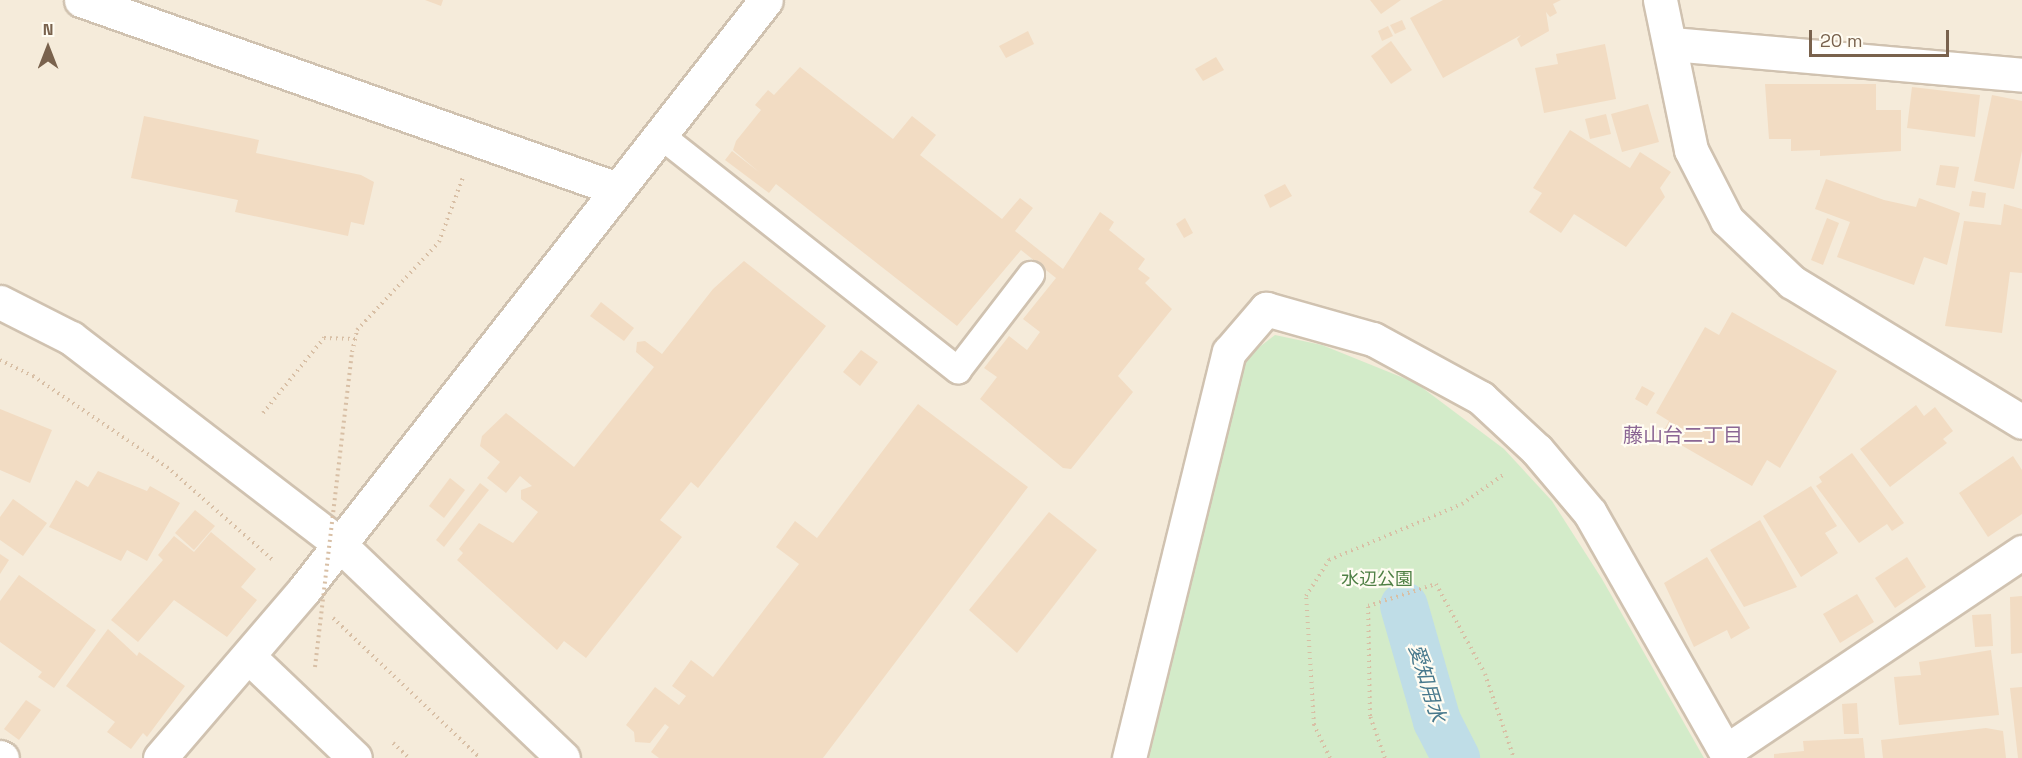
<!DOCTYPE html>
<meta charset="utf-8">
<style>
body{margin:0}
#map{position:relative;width:2022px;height:758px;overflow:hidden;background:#fdf8ec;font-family:"Space Grotesk","Noto Sans JP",sans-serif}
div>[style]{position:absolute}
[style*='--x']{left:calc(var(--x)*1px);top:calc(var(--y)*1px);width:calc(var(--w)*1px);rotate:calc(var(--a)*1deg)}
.residential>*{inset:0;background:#f5ebda}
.green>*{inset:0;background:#d3ebc9}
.canal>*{height:48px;margin:-24px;padding:0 24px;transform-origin:24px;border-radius:24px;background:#bfdde7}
.building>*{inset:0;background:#f2dcc3}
.path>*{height:4px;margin-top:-2px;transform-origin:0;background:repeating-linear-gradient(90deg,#d8bfa5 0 1.5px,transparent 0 6px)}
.roads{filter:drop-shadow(2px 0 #d0c2b0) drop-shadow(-2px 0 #d0c2b0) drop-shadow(0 2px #d0c2b0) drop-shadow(0 -2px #d0c2b0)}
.service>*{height:26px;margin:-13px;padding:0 13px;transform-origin:13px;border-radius:13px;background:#fff}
.minor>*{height:33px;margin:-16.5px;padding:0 16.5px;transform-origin:16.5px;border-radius:16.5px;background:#fff}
.tertiary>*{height:33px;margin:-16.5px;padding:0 16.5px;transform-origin:16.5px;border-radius:16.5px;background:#fff}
.path-bridge>*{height:4px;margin-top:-2px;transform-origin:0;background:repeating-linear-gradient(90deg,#d8bfa5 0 1.5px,transparent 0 6px)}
span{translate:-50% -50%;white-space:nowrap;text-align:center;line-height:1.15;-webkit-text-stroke:4.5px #fffcf2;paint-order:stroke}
.park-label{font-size:18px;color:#4e7f44}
.neighbourhood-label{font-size:20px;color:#8b6694}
.water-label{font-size:20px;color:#47788c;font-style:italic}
.north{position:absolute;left:18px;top:18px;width:60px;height:60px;-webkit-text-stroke:4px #fffcf2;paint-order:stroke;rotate:0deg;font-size:16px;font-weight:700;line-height:24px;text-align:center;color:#79624d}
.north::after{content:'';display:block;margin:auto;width:21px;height:27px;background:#79624d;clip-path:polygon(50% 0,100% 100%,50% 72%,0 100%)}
.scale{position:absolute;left:1809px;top:30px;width:140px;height:27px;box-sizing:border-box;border:3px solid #79624d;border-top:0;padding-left:8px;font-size:18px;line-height:21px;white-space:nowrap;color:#79624d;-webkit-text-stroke:4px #fffcf2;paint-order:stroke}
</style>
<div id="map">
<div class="residential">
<div style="clip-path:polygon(0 0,2022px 0,2022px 758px,0 758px)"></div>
</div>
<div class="green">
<div style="clip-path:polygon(1275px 335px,1322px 345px,1416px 383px,1504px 449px,1552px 501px,1602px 579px,1704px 758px,1149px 758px,1244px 359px)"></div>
</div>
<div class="canal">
<div style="--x:1404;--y:606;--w:120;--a:74"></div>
<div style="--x:1437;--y:721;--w:42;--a:62.8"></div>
</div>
<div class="building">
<div style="clip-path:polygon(425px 0,443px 0,441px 6px)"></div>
<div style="clip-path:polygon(1370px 0,1401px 0,1381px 14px)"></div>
<div style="clip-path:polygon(1443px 0,1561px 0,1553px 4px,1557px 13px,1550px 17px,1546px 12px,1549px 31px,1521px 47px,1517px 39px,1521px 35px,1443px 78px,1410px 18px)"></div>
<div style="clip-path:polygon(1402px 20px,1406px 29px,1395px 34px,1390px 25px)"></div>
<div style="clip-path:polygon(1388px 26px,1393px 36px,1382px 41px,1378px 31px)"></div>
<div style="clip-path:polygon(1028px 31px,1034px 44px,1006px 58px,999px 46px)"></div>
<div style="clip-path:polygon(1391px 41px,1412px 70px,1391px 84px,1371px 56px)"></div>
<div style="clip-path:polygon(1605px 44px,1616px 99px,1544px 113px,1535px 68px,1558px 64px,1556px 54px)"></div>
<div style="clip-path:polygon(1216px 57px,1224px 70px,1203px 81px,1195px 69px)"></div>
<div style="clip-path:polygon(800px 67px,893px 139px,912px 116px,936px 135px,920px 155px,1002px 219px,1020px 198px,1033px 208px,1015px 231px,1063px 269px,1100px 212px,1114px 222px,1109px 230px,1145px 259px,1138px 269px,1150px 278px,1145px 283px,1172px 309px,1118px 376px,1133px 392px,1071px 469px,1063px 468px,980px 399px,997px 377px,984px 368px,1009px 336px,1027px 350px,1040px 332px,1023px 319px,1056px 278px,1021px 250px,957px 326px,776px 184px,769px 193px,725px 160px,732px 151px,759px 172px,733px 150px,736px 141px,761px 110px,755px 105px,768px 90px,774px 95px)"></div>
<div style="clip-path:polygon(1765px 84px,1876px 84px,1876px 110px,1901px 110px,1901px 151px,1820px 156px,1820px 150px,1791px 151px,1791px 139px,1769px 139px)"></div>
<div style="clip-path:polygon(1912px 87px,1980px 95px,1975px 137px,1907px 128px)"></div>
<div style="clip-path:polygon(1992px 95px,2022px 101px,2022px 151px,2014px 189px,1974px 181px)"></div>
<div style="clip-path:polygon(1648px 104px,1659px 142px,1622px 152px,1611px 114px)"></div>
<div style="clip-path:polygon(1606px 114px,1611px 134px,1590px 139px,1585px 119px)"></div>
<div style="clip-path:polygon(144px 116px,259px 140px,256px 153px,361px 175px,374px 182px,364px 225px,351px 222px,348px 236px,235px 212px,238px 200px,131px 178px)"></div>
<div style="clip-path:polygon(1570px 130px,1630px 168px,1640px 152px,1671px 172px,1660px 188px,1665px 197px,1626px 247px,1574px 214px,1561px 233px,1529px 212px,1542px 193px,1533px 188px)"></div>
<div style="clip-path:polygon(1940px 165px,1959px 167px,1955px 188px,1936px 185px)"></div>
<div style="clip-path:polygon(1826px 179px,1884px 200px,1916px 207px,1919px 198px,1960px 213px,1947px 265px,1924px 257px,1914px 285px,1837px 257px,1850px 222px,1815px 209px)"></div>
<div style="clip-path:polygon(1285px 184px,1292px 196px,1270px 208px,1264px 195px)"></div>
<div style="clip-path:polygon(1972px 191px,1986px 193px,1984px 208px,1969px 206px)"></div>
<div style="clip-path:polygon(2004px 204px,2022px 209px,2022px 273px,2010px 272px,2002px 333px,1945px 326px,1964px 221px,2001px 225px)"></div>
<div style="clip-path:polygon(1185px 218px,1193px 233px,1184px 238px,1176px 224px)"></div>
<div style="clip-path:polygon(1827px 218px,1839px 223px,1823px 265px,1811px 260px)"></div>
<div style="clip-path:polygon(744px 261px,826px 326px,698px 488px,691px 482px,660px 520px,682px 537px,586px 658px,564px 641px,557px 650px,457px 560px,463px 553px,459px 549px,479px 523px,513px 543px,538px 512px,521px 499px,521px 490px,532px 486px,520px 476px,506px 493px,487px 478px,500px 462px,480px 446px,482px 436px,506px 413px,574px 467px,654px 367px,636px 352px,637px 342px,645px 341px,662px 354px,713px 289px)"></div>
<div style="clip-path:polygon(601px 302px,634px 328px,624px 341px,590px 316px)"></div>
<div style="clip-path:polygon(1732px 312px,1837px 371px,1780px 468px,1767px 460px,1752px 486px,1662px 434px,1669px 421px,1656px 413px,1705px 327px,1719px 335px)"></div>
<div style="clip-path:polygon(861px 350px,878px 362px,860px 386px,843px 372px)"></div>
<div style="clip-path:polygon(1642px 386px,1655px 393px,1647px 406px,1635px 399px)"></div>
<div style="clip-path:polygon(918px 404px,1028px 487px,823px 758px,659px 758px,651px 752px,669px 727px,665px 724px,650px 743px,635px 742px,634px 732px,626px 725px,655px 687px,679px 705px,686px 696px,672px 686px,691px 660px,713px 677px,799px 564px,776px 547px,795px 521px,817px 538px)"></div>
<div style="clip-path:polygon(1916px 405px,1924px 416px,1935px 407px,1953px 431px,1943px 439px,1947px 443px,1890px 487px,1860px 449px)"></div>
<div style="clip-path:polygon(0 409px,52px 430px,30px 483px,0 470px)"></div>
<div style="clip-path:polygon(1852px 453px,1904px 523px,1892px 531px,1887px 524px,1859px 543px,1816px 486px,1822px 482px,1819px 477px)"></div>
<div style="clip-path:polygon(2013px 456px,2022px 470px,2022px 514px,1988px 537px,1959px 493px)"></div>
<div style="clip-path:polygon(98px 471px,147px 491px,150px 486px,180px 503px,147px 561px,127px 550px,121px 561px,49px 527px,76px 480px,88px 487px)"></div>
<div style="clip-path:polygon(450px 478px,465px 490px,444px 518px,429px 506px)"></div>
<div style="clip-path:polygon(480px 483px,489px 490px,444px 547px,436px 540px)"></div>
<div style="clip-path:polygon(1811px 486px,1837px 526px,1825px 533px,1838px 553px,1801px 577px,1763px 516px)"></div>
<div style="clip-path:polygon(13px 499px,47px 523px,23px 556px,0 540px,0 517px)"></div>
<div style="clip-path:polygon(195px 510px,215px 526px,194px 550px,175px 533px)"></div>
<div style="clip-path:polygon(1049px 512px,1097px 550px,1017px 653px,969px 610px)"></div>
<div style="clip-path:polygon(1760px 520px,1797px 587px,1744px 607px,1710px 550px)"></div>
<div style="clip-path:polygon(211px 532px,256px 569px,241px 587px,257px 600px,227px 637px,174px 600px,138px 642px,111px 620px,163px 560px,158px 555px,174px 536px,194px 552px)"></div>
<div style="clip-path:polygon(0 554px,9px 560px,0 574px)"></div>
<div style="clip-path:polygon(1707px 557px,1750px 628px,1731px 639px,1727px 630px,1694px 647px,1664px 583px)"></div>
<div style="clip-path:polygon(1907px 557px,1926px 587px,1895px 608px,1875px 578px)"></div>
<div style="clip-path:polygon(19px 575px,96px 630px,54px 688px,38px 677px,42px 672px,0 642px,0 601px)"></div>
<div style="clip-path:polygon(1857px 594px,1874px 622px,1840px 643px,1823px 614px)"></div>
<div style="clip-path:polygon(2022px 596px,2022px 653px,2011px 654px,2010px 597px)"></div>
<div style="clip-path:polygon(1991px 614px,1993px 646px,1975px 647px,1972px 615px)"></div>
<div style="clip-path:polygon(108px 629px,137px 656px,139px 652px,185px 686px,147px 737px,143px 733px,131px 749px,107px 732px,115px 722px,66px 686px)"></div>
<div style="clip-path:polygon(1991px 650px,1999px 715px,1899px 725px,1894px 677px,1921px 675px,1919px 662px)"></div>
<div style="clip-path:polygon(2022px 687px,2022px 758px,2018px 758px,2010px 688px)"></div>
<div style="clip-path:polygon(26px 700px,41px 710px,19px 740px,4px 729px)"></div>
<div style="clip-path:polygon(1857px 703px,1859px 734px,1844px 734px,1842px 704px)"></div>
<div style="clip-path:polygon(1986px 728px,2003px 731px,2006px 758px,1883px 758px,1881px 740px)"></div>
<div style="clip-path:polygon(1863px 738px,1865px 758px,1774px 758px,1774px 754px,1804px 751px,1803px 741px)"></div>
</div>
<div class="path">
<div style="--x:352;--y:352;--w:23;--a:-77"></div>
<div style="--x:357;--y:330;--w:120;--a:-47"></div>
<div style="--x:439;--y:242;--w:69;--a:-69.7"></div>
<div style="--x:0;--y:360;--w:37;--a:26"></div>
<div style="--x:33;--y:376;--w:162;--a:34.2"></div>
<div style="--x:167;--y:467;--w:142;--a:41.3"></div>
<div style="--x:263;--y:413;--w:97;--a:-50.9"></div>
<div style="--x:324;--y:338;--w:31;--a:2"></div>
<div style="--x:333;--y:618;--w:203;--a:43.6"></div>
<div style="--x:393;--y:743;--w:22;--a:43"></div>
<div style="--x:1330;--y:758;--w:37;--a:-116"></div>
<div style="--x:1314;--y:725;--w:129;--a:-93.5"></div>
<div style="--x:1306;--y:596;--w:43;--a:-57.4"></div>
<div style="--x:1329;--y:560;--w:144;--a:-22.8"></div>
<div style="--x:1462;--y:504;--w:50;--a:-35.3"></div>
<div style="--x:1385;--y:758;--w:45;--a:-109.7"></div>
<div style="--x:1370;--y:716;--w:110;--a:-91"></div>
<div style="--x:1368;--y:606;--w:71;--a:-17.9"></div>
<div style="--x:1436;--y:584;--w:102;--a:61.4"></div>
<div style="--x:1485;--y:674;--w:89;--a:71"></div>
</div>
<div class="roads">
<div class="service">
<div style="--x:660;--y:135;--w:380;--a:38.3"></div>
<div style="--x:958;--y:370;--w:120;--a:-52.5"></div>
</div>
<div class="minor">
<div style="--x:81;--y:0;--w:568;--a:19.42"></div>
<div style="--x:1660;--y:0;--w:153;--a:78.3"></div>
<div style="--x:1691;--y:150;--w:79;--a:62.8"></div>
<div style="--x:1727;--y:220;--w:90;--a:43.6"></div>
<div style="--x:1792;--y:282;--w:269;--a:31.3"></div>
<div style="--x:1671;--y:44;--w:352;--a:5"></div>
<div style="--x:249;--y:657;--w:146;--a:43.6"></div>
<div style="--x:1726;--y:751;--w:357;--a:-33.9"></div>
<div style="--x:0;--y:757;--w:2;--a:27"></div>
<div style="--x:160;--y:758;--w:221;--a:-49.4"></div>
<div style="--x:304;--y:590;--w:749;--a:-51.94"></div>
<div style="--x:1129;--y:758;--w:418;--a:-76.2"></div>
<div style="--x:1229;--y:352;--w:57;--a:-49.3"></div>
<div style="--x:1266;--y:309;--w:111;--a:15.7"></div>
<div style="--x:1373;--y:339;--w:123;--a:28.6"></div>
<div style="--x:1481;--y:398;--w:76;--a:42.9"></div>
<div style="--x:1537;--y:450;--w:82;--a:49.9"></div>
<div style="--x:1590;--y:513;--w:282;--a:60.4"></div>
</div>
<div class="tertiary">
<div style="--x:0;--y:302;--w:80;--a:26.9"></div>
<div style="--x:71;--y:338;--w:337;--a:37.5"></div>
<div style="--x:338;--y:543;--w:311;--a:43.7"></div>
</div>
</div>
<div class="path-bridge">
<div style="--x:315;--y:667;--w:317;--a:-83.3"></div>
</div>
<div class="park-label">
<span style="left:1377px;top:579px">水辺公園</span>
</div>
<div class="neighbourhood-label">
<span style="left:1683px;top:435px">藤山台二丁目</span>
</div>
<div class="water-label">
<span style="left:1427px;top:683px;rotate:73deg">愛知用水</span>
</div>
<div class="north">N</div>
<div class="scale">20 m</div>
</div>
